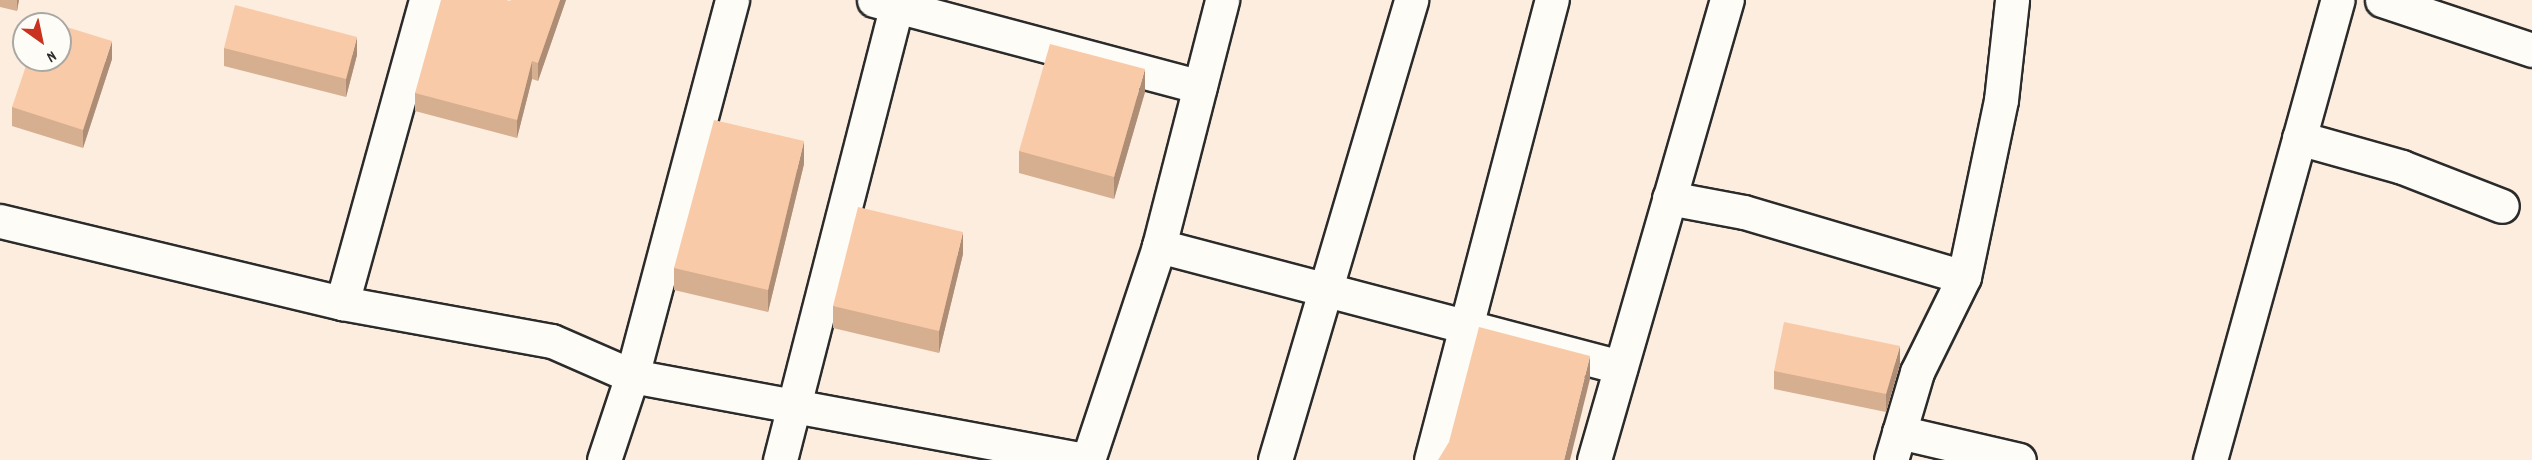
<!DOCTYPE html>
<style>
body{margin:0}
#map{position:relative;width:2532px;height:460px;overflow:hidden;background:#fceddf;font-family:Dekko,sans-serif}
div>[style]{position:absolute}
[style*='--x']{left:calc(var(--x)*1px);top:calc(var(--y)*1px);width:calc(var(--w)*1px);rotate:calc(var(--a)*1deg)}
.roads{filter:drop-shadow(2px 0 #2b2b2b) drop-shadow(-2px 0 #2b2b2b) drop-shadow(0 2px #2b2b2b) drop-shadow(0 -2px #2b2b2b)}
.minor>*{height:33px;margin:-16.5px;padding:0 16.5px;transform-origin:16.5px;border-radius:16.5px;background:#fdfcf7}
.wall>*{inset:0;background:#d6ae90}
.shaded-wall>*{inset:0;background:#ae8d76}
.building>*{inset:0;background:#f9caa8}
span{translate:-50% -50%;white-space:nowrap;text-align:center;line-height:1.15;-webkit-text-stroke:4.5px #fdfcf7;paint-order:stroke}
.north{position:absolute;left:12px;top:12px;width:60px;height:60px;box-sizing:border-box;background:#fdfcf7;border:2px solid #a9a8a5;border-radius:50%;rotate:147deg;font-size:16px;font-weight:700;line-height:24px;text-align:center;color:#2b2b2b}
.north::after{content:'';display:block;margin:auto;width:21px;height:27px;background:#c8321e;clip-path:polygon(50% 0,100% 100%,50% 72%,0 100%)}
</style>
<div id="map">
<div class="roads">
<div class="minor">
<div style="--x:874;--y:0;--w:337;--a:14.9"></div>
<div style="--x:2382;--y:0;--w:158;--a:18.4"></div>
<div style="--x:2299;--y:138;--w:107;--a:15.7"></div>
<div style="--x:2402;--y:167;--w:107;--a:21.3"></div>
<div style="--x:1669;--y:198;--w:76;--a:10.6"></div>
<div style="--x:1744;--y:212;--w:229;--a:16.5"></div>
<div style="--x:0;--y:221;--w:352;--a:13.5"></div>
<div style="--x:342;--y:303;--w:213;--a:10.3"></div>
<div style="--x:552;--y:341;--w:87;--a:23.6"></div>
<div style="--x:632;--y:376;--w:463;--a:10.5"></div>
<div style="--x:1159;--y:246;--w:477;--a:14.7"></div>
<div style="--x:342;--y:303;--w:314;--a:-74.5"></div>
<div style="--x:1899;--y:432;--w:123;--a:13.1"></div>
<div style="--x:604;--y:460;--w:89;--a:-71.6"></div>
<div style="--x:632;--y:376;--w:389;--a:-75.1"></div>
<div style="--x:780;--y:460;--w:475;--a:-75.6"></div>
<div style="--x:1088;--y:460;--w:225;--a:-71.6"></div>
<div style="--x:1159;--y:246;--w:254;--a:-75.6"></div>
<div style="--x:1275;--y:460;--w:480;--a:-73.5"></div>
<div style="--x:1431;--y:460;--w:476;--a:-75.3"></div>
<div style="--x:1594;--y:460;--w:479;--a:-73.9"></div>
<div style="--x:1891;--y:460;--w:92;--a:-73.5"></div>
<div style="--x:1917;--y:372;--w:106;--a:-63.7"></div>
<div style="--x:1964;--y:277;--w:181;--a:-78.2"></div>
<div style="--x:2001;--y:100;--w:101;--a:-83.7"></div>
<div style="--x:2210;--y:460;--w:477;--a:-74.5"></div>
</div>
</div>
<div class="wall">
<div style="clip-path:polygon(0 0,19px 0,17px 11px,0 7px)"></div>
<div style="clip-path:polygon(566px 0,538px 81px,532px 79px,517px 138px,415px 111px,415px 93px,510px 1px)"></div>
<div style="clip-path:polygon(224px 48px,357px 55px,346px 97px,224px 66px)"></div>
<div style="clip-path:polygon(112px 59px,83px 148px,12px 126px,12px 107px)"></div>
<div style="clip-path:polygon(1145px 92px,1114px 199px,1019px 173px,1019px 151px)"></div>
<div style="clip-path:polygon(804px 164px,768px 312px,674px 290px,674px 268px)"></div>
<div style="clip-path:polygon(963px 254px,939px 353px,833px 328px,833px 306px)"></div>
<div style="clip-path:polygon(1900px 364px,1886px 412px,1774px 389px,1774px 371px)"></div>
</div>
<div class="shaded-wall">
<div style="clip-path:polygon(17px 0,19px 0,17px 11px)"></div>
<div style="clip-path:polygon(560px 0,566px 0,538px 81px,538px 63px)"></div>
<div style="clip-path:polygon(357px 37px,357px 55px,346px 97px,346px 79px)"></div>
<div style="clip-path:polygon(112px 41px,112px 59px,83px 148px,83px 130px)"></div>
<div style="clip-path:polygon(532px 61px,532px 79px,517px 138px,517px 120px)"></div>
<div style="clip-path:polygon(1145px 69px,1145px 92px,1114px 199px,1114px 177px)"></div>
<div style="clip-path:polygon(804px 141px,804px 164px,768px 312px,768px 290px)"></div>
<div style="clip-path:polygon(963px 232px,963px 254px,939px 353px,939px 331px)"></div>
<div style="clip-path:polygon(1900px 346px,1900px 364px,1886px 412px,1886px 394px)"></div>
<div style="clip-path:polygon(1590px 356px,1590px 379px,1570px 460px,1564px 460px)"></div>
</div>
<div class="building">
<div style="clip-path:polygon(441px 0,506px 0,510px 1px,511px 0,560px 0,538px 63px,532px 61px,517px 120px,415px 93px)"></div>
<div style="clip-path:polygon(235px 5px,357px 37px,346px 79px,224px 48px)"></div>
<div style="clip-path:polygon(41px 19px,57px 24px,39px 24px)"></div>
<div style="clip-path:polygon(60px 25px,112px 41px,83px 130px,12px 107px,28px 60px,60px 60px)"></div>
<div style="clip-path:polygon(1050px 44px,1145px 69px,1114px 177px,1019px 151px)"></div>
<div style="clip-path:polygon(714px 120px,804px 141px,768px 290px,674px 268px)"></div>
<div style="clip-path:polygon(858px 207px,963px 232px,939px 331px,833px 306px)"></div>
<div style="clip-path:polygon(1784px 322px,1900px 346px,1886px 394px,1774px 371px)"></div>
<div style="clip-path:polygon(1479px 327px,1590px 356px,1564px 460px,1438px 460px,1449px 442px)"></div>
</div>
<div class="north">N</div>
</div>
